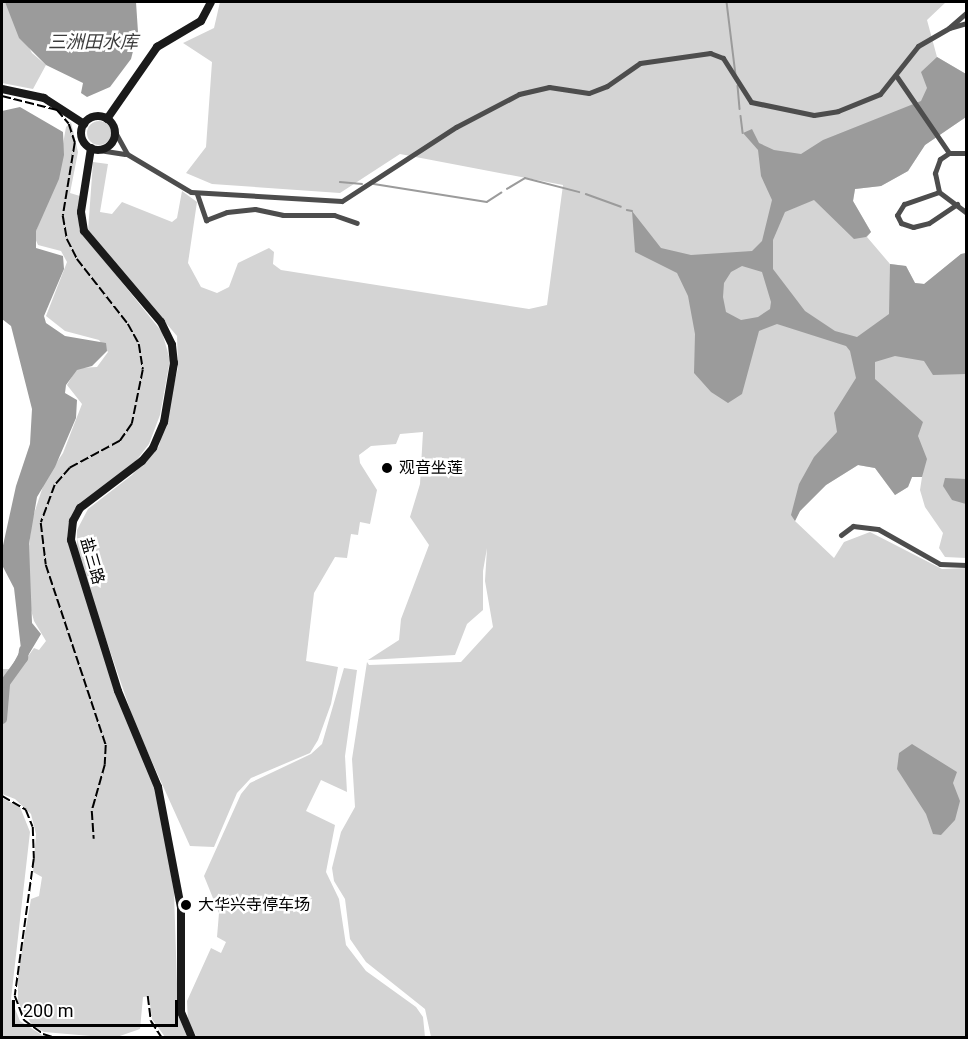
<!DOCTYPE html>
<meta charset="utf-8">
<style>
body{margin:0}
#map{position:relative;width:968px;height:1039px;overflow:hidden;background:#fff;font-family:Roboto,"Noto Sans SC",sans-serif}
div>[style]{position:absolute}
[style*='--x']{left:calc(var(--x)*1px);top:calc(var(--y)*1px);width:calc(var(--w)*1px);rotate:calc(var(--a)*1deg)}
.green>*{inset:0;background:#d4d4d4}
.round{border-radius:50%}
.water>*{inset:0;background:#9b9b9b}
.stream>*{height:1.5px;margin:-0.75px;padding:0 0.75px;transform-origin:0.75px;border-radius:0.75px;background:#9b9b9b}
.river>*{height:10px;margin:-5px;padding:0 5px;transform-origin:5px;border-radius:5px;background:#9b9b9b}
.minor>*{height:5px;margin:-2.5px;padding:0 2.5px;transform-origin:2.5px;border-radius:2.5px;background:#4d4d4d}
.secondary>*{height:8px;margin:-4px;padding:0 4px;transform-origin:4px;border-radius:4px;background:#1a1a1a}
.secondary>.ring{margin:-4px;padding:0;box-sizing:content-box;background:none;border:8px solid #1a1a1a;border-radius:50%}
.rail>*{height:1.5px;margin-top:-0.75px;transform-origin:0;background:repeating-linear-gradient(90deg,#000 0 9px,transparent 0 12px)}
.dots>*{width:16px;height:16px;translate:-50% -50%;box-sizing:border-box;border:3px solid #fff;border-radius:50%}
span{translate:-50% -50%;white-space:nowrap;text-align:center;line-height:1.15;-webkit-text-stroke:5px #fff;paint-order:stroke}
.poi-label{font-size:16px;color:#000}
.left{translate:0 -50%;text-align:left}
.street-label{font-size:16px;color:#000}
.water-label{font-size:18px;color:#3c3c3c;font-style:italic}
.frame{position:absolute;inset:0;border:3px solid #000;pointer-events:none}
.scale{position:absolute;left:12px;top:1000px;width:166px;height:27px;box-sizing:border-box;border:3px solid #000;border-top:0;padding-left:8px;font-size:18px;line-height:21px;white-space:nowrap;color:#000;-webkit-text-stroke:4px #fff;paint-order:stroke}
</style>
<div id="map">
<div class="green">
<div style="clip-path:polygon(2px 2px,5px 2px,32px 53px,46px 65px,33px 89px,2px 83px)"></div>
<div style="clip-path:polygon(220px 2px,946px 2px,927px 20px,937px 57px,966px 74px,966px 117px,925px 145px,908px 171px,881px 186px,855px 189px,853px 201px,871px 232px,867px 237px,890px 264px,906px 266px,915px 283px,925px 284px,961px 254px,966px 253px,966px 558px,945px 557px,939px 548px,943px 533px,925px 507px,920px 490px,922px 477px,912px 477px,908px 487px,895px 495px,875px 468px,858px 465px,826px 485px,800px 511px,795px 521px,834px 558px,844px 542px,870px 532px,942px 569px,966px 568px,966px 1037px,431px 1037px,425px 1009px,366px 962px,350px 939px,345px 899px,334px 881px,332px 868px,341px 832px,355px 807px,352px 759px,367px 662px,369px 665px,461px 662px,493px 627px,485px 581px,487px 548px,483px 571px,483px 610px,467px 624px,455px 655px,368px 660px,399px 640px,401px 619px,429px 545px,410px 517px,420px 484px,423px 432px,400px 434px,396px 444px,371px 446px,359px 455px,360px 463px,377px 490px,370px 524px,360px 522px,358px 535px,351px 534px,347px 558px,335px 557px,314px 593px,306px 661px,338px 667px,331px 704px,318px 740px,310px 753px,251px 778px,237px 793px,214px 847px,190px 846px,135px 724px,77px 554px,77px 530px,88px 509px,132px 475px,159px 446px,178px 368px,177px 336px,88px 231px,93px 162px,108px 164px,100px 212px,112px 214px,122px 202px,172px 222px,177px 218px,182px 191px,197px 202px,188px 263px,201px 287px,217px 293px,229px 287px,238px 263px,269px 248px,274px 252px,273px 264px,281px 270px,529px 309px,547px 305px,563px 185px,400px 154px,340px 193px,212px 184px,186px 173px,206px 147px,212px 62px,183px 43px,214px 28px)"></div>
<div class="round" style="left:87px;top:121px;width:24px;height:24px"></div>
<div style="clip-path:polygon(71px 122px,78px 152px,70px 193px,80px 196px,79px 229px,162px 332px,170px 360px,160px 415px,149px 444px,136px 461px,81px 504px,68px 538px,113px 687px,157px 793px,174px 892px,178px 1015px,187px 1037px,165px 1037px,152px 1019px,149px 996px,143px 997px,140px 1029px,114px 1038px,44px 1032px,32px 1025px,18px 1002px,18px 974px,31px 899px,39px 896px,42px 877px,33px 872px,36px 834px,31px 814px,15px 799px,2px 794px,2px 669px,19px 669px,34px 648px,39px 650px,46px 641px,34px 621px,28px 599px,27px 563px,32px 520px,45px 480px,63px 453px,82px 404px,67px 385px,77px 368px,97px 367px,108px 352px,99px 340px,65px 331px,46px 316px,67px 262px,61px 251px,38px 245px,34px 236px,58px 172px,66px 127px)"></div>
<div style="clip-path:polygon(344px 668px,357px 670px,345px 756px,347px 792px,321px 780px,306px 811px,335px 825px,326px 872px,339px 899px,346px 945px,366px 971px,416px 1007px,423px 1017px,425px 1037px,197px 1037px,188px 1023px,187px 1001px,211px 948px,221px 953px,226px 942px,217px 937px,219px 913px,204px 876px,241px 794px,250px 783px,311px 754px,322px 744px)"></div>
<div style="clip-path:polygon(2px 798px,20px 807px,30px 832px,11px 999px,20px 1021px,45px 1037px,2px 1037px)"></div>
</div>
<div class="water">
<div style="clip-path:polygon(5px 2px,136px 2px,138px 32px,131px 59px,110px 87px,87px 97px,81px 93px,83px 83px,46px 65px,19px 38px)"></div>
<div style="clip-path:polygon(evenodd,937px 57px,966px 74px,966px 117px,925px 145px,908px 171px,881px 186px,855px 189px,853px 201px,871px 232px,866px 237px,854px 239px,814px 200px,785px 212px,773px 240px,773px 269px,805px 311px,835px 331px,857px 337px,889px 314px,890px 264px,906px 266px,915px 283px,924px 284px,961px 254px,966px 253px,966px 374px,933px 375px,924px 361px,895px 356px,875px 362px,875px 379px,923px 422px,918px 436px,927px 459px,922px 477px,912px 477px,908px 487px,895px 495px,875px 468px,858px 465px,826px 485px,800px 511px,795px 521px,791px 515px,799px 484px,814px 457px,837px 432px,834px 413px,856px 378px,850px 351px,846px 346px,777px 324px,759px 331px,742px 394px,728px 403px,711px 392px,694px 373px,695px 334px,688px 296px,677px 273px,635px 252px,632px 211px,661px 248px,691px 255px,752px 251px,762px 241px,772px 200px,761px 176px,758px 150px,743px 133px,752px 129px,759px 143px,774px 150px,801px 154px,823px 140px,921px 101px,927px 88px,921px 72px,937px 57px,742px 266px,762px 272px,771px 302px,770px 309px,758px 317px,741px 320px,726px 312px,723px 297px,724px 283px,731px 272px,742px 266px)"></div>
<div style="clip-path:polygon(20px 107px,63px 132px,64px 155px,59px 179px,36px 231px,36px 248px,63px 256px,64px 269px,44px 316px,46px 323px,65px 336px,106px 343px,107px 351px,92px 366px,77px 370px,66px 385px,65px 393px,77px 400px,76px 418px,55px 467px,37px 497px,29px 544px,32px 623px,41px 634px,26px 659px,12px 666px,21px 649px,14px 588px,2px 565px,2px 550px,16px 486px,30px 444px,32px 409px,11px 326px,2px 319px,2px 111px)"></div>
<div style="clip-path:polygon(945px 478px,966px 479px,966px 504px,952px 500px,943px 486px)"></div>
<div style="clip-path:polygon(912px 744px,957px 772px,953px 783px,960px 801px,955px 820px,941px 835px,933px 834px,926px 814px,897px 769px,899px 753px)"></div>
</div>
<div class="stream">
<div style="--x:727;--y:2;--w:74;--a:83"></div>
<div style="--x:738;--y:86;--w:23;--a:85"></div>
<div style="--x:741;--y:116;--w:17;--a:83"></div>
<div style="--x:340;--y:182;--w:22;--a:5"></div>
<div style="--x:374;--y:184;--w:114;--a:9.1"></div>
<div style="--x:487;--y:202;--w:17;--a:-33"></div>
<div style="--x:507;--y:189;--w:21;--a:-31"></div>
<div style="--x:525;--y:178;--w:56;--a:14.5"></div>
<div style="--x:586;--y:194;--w:37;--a:20"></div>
<div style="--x:627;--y:210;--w:5;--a:11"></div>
</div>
<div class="river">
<div style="--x:2;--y:719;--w:36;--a:-85"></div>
<div style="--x:5;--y:683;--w:31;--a:-54"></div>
<div style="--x:23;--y:658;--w:8;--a:-83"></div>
</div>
<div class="minor">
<div style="--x:950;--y:27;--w:21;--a:-41"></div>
<div style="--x:897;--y:77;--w:92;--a:55.6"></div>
<div style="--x:115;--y:132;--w:25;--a:61"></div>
<div style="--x:127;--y:154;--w:74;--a:30.7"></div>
<div style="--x:191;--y:192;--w:151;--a:3.4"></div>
<div style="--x:342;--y:201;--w:136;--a:-33"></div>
<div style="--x:456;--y:127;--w:71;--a:-27.6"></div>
<div style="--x:519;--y:94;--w:31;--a:-13"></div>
<div style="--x:549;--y:87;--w:40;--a:8.5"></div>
<div style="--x:589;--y:93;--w:19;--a:-21"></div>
<div style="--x:607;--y:86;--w:40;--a:-34.9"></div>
<div style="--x:640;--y:63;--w:71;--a:-8.1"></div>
<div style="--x:710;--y:53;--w:14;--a:21"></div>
<div style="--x:723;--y:58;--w:52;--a:57.5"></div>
<div style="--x:751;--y:102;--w:64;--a:11.7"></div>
<div style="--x:814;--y:115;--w:24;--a:-9"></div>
<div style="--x:838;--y:111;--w:45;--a:-22"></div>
<div style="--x:880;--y:94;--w:61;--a:-51.6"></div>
<div style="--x:918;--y:46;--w:36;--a:-30"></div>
<div style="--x:949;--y:28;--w:18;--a:-16"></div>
<div style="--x:99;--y:150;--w:26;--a:9"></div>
<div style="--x:966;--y:153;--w:17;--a:180"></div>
<div style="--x:949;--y:153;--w:11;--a:146"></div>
<div style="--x:940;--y:159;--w:15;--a:110"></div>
<div style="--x:935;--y:173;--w:19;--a:78"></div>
<div style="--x:939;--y:192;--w:34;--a:37"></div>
<div style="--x:939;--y:192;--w:37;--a:161"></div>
<div style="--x:904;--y:204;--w:13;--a:122"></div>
<div style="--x:897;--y:215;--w:9;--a:63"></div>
<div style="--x:901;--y:223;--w:13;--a:18"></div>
<div style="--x:913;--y:227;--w:16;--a:-14"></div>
<div style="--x:929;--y:223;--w:34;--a:-34"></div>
<div style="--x:197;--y:194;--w:28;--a:71"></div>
<div style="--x:206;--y:220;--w:22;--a:-21"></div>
<div style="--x:227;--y:212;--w:28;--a:-6"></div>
<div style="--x:255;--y:209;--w:29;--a:12"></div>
<div style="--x:283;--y:215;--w:51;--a:0"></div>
<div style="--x:334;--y:215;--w:24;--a:19"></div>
<div style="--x:841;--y:535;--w:15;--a:-37"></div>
<div style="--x:853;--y:526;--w:25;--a:7"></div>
<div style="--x:878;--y:529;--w:71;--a:29.4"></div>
<div style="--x:940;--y:564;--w:26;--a:2"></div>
</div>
<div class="secondary">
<div style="--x:2;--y:89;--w:43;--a:12.1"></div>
<div style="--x:44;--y:98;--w:48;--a:33"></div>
<div class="ring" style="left:81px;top:116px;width:26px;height:26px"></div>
<div style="--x:107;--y:119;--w:88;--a:-55.2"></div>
<div style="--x:157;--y:47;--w:51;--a:-30.6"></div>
<div style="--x:201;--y:21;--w:21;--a:-62"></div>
<div style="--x:91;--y:148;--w:65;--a:98.9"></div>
<div style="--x:81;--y:212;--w:19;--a:81"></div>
<div style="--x:84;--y:231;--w:119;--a:49.8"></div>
<div style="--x:161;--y:322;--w:25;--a:64"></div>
<div style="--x:172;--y:345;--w:18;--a:84"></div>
<div style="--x:174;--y:363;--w:60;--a:99.6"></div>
<div style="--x:164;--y:422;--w:28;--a:113"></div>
<div style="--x:153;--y:448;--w:17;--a:130"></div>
<div style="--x:142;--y:461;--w:78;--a:142.8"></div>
<div style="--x:80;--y:508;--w:15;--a:118"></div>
<div style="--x:73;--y:521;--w:19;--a:96"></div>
<div style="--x:71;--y:540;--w:158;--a:72.7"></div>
<div style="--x:118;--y:691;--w:104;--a:67.4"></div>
<div style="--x:158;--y:787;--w:123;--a:79.2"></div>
<div style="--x:181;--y:908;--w:104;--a:90"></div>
<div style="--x:181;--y:1012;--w:28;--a:67"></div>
</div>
<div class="rail">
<div style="--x:2;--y:96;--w:57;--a:14.3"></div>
<div style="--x:57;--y:110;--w:18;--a:49"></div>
<div style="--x:69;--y:124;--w:20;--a:72"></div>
<div style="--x:75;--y:143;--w:74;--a:99.3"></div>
<div style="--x:63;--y:216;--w:23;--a:80"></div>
<div style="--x:67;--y:239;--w:22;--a:63"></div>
<div style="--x:77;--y:259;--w:83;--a:51.9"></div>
<div style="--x:128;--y:324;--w:23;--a:61"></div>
<div style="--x:139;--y:344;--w:26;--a:81"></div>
<div style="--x:143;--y:370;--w:55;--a:101.5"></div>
<div style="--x:132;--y:424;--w:21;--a:125"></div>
<div style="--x:120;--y:441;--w:57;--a:151.6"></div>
<div style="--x:70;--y:468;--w:23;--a:131"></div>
<div style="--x:55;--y:485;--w:40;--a:110.2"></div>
<div style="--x:41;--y:523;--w:42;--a:83.2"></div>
<div style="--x:46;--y:565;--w:190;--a:71.6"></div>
<div style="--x:106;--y:745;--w:20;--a:93"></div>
<div style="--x:105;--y:765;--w:48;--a:105.8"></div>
<div style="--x:92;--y:811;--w:28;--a:86"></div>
<div style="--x:2;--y:796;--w:28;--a:30"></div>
<div style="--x:26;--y:810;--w:18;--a:68"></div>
<div style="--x:33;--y:827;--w:32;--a:88"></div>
<div style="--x:34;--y:859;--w:138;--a:97.9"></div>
<div style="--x:15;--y:996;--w:26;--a:69"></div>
<div style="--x:24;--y:1020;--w:24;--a:36"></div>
<div style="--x:43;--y:1034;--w:14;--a:17"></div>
<div style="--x:148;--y:996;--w:25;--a:83"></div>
<div style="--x:151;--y:1021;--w:20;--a:57"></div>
</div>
<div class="dots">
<div style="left:387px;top:468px;background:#000"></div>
<div style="left:186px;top:905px;background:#000"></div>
</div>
<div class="poi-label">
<span class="left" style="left:399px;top:468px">观音坐莲</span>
<span class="left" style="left:198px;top:905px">大华兴寺停车场</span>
</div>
<div class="street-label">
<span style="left:92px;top:561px;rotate:74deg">盐三路</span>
</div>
<div class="water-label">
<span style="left:93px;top:42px">三洲田水库</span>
</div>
<div class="frame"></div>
<div class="scale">200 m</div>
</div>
